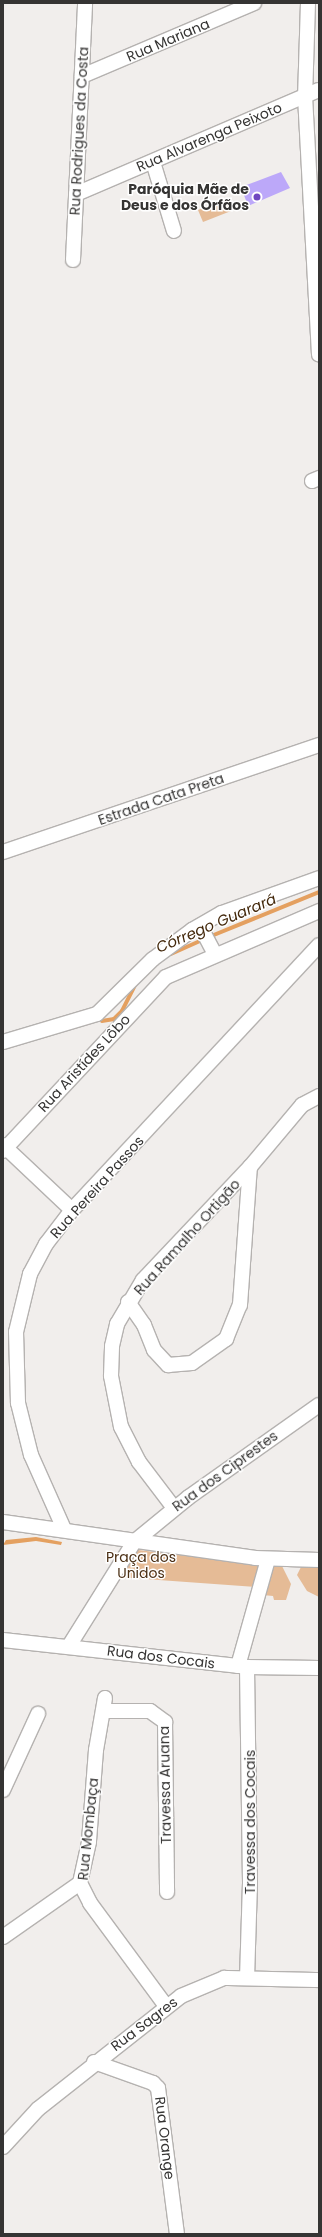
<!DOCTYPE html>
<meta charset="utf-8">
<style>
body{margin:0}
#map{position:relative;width:322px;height:2237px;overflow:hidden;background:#f1eeec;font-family:Poppins,sans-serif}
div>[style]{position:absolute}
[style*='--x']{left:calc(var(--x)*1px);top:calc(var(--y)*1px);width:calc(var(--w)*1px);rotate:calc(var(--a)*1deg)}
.green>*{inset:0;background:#e5bb96}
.water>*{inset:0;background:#e4a060}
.stream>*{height:3.5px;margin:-1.75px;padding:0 1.75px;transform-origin:1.75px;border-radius:1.75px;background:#e4a060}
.building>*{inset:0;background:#bca8f9}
.roads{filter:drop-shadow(1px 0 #b5b2b0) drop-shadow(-1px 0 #b5b2b0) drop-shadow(0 1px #b5b2b0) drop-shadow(0 -1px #b5b2b0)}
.minor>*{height:14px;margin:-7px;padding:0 7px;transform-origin:7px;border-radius:7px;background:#fff}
.dots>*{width:11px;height:11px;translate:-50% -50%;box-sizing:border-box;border:2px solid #fff;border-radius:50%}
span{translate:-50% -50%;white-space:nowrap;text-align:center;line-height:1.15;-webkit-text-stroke:3px #fff;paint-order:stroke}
.street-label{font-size:14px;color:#353433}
.poi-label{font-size:14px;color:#353433;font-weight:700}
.right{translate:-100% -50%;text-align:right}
.park-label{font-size:14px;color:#4b2f14}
.water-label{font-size:15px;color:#42270a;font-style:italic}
.frame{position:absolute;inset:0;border:4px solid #353433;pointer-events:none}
</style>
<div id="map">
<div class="green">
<div style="clip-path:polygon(226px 199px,231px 211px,203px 222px,198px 210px)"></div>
<div style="clip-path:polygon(138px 1550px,256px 1564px,259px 1567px,256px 1587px,117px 1577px)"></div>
<div style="clip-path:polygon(281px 1564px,291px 1584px,286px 1600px,274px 1600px,273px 1596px,263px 1595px,273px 1565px)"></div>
<div style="clip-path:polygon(319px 1565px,319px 1597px,307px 1591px,297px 1575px,301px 1567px)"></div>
</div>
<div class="water">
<div style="clip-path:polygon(36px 1537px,62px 1542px,61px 1545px,36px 1541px,3px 1545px,6px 1540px)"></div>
</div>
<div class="stream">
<div style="--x:209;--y:937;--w:119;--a:-22.2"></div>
<div style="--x:171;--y:954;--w:35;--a:-24"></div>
<div style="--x:102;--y:1021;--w:12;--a:-9"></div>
<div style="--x:114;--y:1019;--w:11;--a:-45"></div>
<div style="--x:122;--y:1011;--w:30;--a:-63"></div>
</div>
<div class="building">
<div style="clip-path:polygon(281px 172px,290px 188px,248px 206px,241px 187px)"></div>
</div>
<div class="roads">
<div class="minor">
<div style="--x:308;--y:3;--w:93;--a:91.8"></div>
<div style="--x:305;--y:96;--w:259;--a:86.9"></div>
<div style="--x:82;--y:76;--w:187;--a:-23"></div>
<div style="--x:153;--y:162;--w:72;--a:73.1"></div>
<div style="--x:76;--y:194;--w:264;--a:-23.2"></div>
<div style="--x:73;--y:260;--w:257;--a:-87.3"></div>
<div style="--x:312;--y:481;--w:8;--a:-23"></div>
<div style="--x:3;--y:852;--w:334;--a:-18.7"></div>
<div style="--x:200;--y:926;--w:32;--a:62"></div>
<div style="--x:3;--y:1042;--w:98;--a:-16.6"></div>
<div style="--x:97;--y:1014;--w:78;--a:-44.5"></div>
<div style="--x:153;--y:959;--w:49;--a:-36.6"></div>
<div style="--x:192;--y:930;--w:34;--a:-30"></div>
<div style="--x:222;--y:913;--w:103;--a:-19.8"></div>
<div style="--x:3;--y:1145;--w:95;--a:43.3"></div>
<div style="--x:3;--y:1151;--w:238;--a:-46.9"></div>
<div style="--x:166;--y:977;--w:167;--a:-23.3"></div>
<div style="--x:128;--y:1302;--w:28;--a:55"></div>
<div style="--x:144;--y:1325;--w:27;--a:68"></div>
<div style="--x:154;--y:1350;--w:21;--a:47"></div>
<div style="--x:168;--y:1365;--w:24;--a:-5"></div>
<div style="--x:192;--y:1363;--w:42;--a:-35.2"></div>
<div style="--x:226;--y:1339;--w:37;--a:-68"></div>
<div style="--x:240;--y:1305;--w:138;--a:-85.9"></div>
<div style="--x:174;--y:1508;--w:58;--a:-127.3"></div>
<div style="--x:139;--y:1462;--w:39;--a:-117"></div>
<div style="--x:121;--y:1427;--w:52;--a:-101.1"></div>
<div style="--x:111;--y:1376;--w:30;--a:-88"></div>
<div style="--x:112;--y:1346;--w:23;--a:-77"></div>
<div style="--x:117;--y:1324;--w:51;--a:-59.4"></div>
<div style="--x:143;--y:1280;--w:156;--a:-46.6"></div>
<div style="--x:250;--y:1167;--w:81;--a:-50"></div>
<div style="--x:302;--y:1105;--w:19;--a:-28"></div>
<div style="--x:3;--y:1522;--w:255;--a:8.1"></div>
<div style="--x:255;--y:1558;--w:64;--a:1.8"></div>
<div style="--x:64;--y:1529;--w:81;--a:-114"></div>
<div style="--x:31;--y:1455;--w:54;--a:-104"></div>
<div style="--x:18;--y:1403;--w:71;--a:-91.6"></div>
<div style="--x:16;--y:1332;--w:60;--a:-76.4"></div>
<div style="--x:30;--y:1274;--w:34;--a:-62"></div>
<div style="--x:46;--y:1244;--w:43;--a:-52.6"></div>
<div style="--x:72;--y:1210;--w:362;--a:-47"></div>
<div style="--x:3;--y:1640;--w:245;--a:6.3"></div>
<div style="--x:247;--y:1667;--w:72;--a:0.8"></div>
<div style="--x:69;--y:1646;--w:123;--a:-58"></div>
<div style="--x:134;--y:1542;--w:71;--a:-39.3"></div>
<div style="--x:189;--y:1497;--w:159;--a:-35.3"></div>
<div style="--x:238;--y:1666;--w:111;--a:-74.3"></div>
<div style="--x:247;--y:1667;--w:216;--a:89.2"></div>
<div style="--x:250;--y:1883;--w:94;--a:91.8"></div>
<div style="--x:105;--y:1698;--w:53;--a:99.8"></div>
<div style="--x:96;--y:1750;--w:92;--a:94.4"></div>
<div style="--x:89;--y:1842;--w:42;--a:102.4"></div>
<div style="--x:80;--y:1883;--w:22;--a:63"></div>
<div style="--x:90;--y:1903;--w:128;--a:53.6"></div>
<div style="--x:103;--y:1711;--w:47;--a:0"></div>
<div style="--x:150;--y:1711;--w:19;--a:36"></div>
<div style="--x:165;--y:1722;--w:170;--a:89.3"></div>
<div style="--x:3;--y:1790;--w:84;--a:-65.3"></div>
<div style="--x:3;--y:1937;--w:94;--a:-35"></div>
<div style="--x:94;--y:2062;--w:63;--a:19.6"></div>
<div style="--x:153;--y:2083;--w:7;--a:45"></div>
<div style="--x:158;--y:2088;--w:147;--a:82.6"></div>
<div style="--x:3;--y:2147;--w:52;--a:-47.4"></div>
<div style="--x:38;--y:2109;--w:182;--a:-38.3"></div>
<div style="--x:181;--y:1996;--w:47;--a:-22.7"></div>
<div style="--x:224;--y:1978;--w:95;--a:1.2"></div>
</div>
</div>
<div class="dots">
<div style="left:257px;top:197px;background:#7047c0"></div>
</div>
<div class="street-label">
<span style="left:168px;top:40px;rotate:-23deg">Rua Mariana</span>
<span style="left:79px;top:131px;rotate:-87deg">Rua Rodrigues da Costa</span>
<span style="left:209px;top:137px;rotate:-23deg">Rua Alvarenga Peixoto</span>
<span style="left:161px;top:799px;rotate:-19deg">Estrada Cata Preta</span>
<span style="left:84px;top:1063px;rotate:-47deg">Rua Aristídes Lôbo</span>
<span style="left:97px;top:1187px;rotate:-48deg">Rua Pereira Passos</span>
<span style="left:187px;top:1237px;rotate:-48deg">Rua Ramalho Ortigão</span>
<span style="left:225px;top:1471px;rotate:-36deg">Rua dos Ciprestes</span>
<span style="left:161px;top:1657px;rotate:7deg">Rua dos Cocais</span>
<span style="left:165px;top:1785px;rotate:-91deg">Travessa Aruana</span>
<span style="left:250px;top:1822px;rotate:-90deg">Travessa dos Cocais</span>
<span style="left:88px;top:1829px;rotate:-84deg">Rua Mombaça</span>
<span style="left:144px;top:2024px;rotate:-37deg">Rua Sagres</span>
<span style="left:165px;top:2138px;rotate:83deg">Rua Orange</span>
</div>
<div class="poi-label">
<span class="right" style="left:249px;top:197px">Paróquia Mãe de<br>Deus e dos Órfãos</span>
</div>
<div class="park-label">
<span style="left:141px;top:1565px">Praça dos<br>Unidos</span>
</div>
<div class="water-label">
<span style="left:216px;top:923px;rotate:-23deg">Córrego Guarará</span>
</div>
<div class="frame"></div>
</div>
